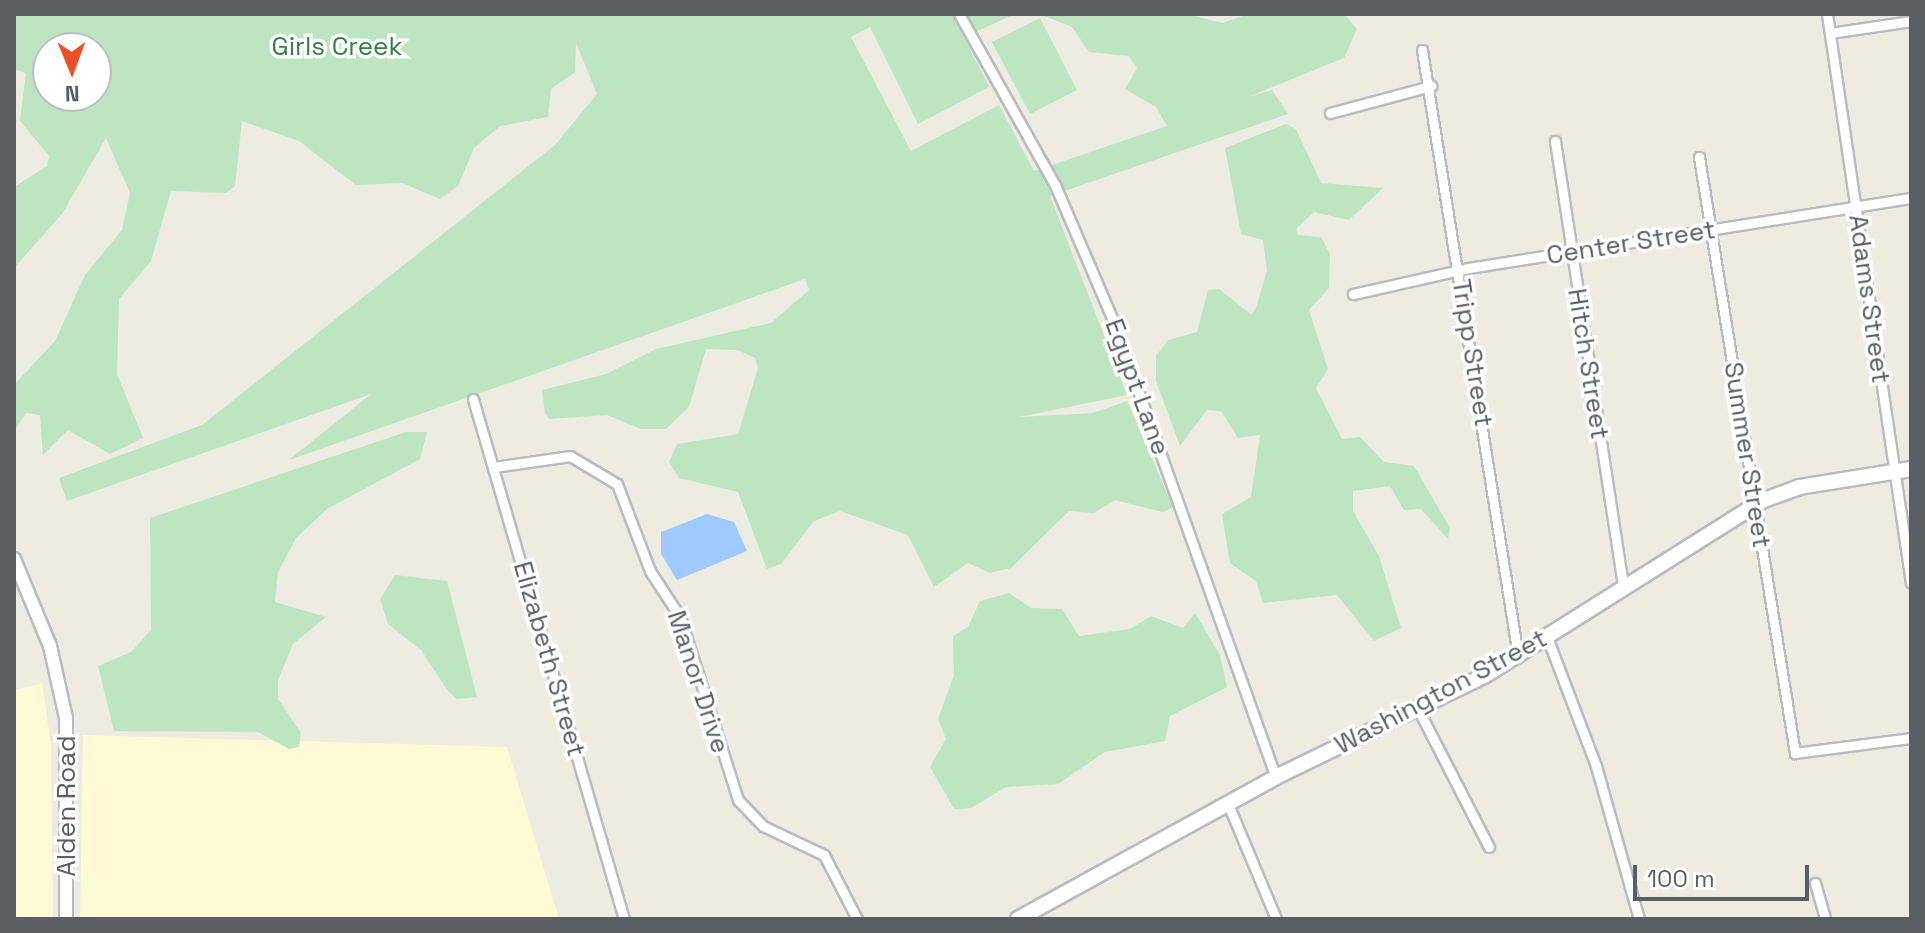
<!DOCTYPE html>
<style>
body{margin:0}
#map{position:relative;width:1925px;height:933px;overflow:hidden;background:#edece1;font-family:"Space Grotesk",sans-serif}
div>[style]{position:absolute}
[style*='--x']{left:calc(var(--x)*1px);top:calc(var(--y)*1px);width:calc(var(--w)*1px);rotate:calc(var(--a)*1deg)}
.commercial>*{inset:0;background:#fefad5}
.green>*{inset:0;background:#bde5c2}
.water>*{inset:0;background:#9fcaff}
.roads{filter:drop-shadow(2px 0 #b9bbc1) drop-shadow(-2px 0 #b9bbc1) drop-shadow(0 2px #b9bbc1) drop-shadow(0 -2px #b9bbc1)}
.minor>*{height:9px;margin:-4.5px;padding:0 4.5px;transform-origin:4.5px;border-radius:4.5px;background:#fff}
.tertiary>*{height:12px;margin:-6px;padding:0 6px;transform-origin:6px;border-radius:6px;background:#fff}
.secondary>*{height:14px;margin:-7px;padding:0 7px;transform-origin:7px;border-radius:7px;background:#fff}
span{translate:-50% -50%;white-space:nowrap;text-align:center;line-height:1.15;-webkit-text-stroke:7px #fff;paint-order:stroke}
.park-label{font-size:26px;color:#328140}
.street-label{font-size:26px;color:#5a5d63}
.frame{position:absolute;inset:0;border:16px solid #5a5d63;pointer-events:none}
.north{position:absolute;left:32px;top:32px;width:80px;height:80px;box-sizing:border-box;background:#fff;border:2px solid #bdbec1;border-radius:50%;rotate:179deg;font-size:22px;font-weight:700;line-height:32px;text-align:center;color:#5a5d63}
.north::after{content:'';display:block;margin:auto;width:28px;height:36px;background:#eb5029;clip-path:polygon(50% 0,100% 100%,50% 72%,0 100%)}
.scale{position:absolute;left:1633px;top:865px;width:176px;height:36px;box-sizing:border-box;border:4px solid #5a5d63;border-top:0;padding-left:10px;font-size:24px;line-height:28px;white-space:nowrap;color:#5a5d63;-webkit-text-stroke:6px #fff;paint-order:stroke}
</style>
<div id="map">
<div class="commercial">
<div style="clip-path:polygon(42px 683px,51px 745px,53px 919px,14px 919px,14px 690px)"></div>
<div style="clip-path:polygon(83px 735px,507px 747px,559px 919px,80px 919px)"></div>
</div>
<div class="green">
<div style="clip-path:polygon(evenodd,14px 14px,1015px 14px,964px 37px,989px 87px,918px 124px,870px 27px,851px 37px,911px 151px,999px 105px,1034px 171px,1167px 126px,1156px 107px,1125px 89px,1137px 68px,1129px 56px,1089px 52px,1072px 27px,1039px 14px,1187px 14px,1223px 23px,1248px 14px,1344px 14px,1357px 29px,1344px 58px,1248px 97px,1272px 90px,1288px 114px,1050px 196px,1127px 395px,1019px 417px,1093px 413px,1127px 401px,1173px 507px,1163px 512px,1115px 500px,1094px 513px,1069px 511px,1011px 568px,990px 573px,968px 563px,934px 587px,908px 535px,840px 511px,814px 521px,781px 564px,767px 569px,738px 492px,679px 478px,669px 462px,677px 444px,738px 434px,758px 368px,755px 358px,738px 350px,706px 349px,689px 407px,666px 429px,641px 429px,607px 415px,549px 419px,545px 413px,542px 390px,606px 374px,656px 349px,771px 323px,809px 290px,805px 279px,289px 460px,371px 394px,67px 501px,59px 478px,202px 425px,555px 145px,597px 94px,576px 43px,575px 72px,551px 89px,548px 117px,500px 126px,474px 148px,458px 186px,440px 199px,402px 183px,356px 185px,299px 141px,242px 121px,235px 186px,226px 193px,171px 191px,151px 261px,119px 299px,117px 374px,143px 438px,110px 454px,68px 430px,43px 455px,40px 415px,26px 413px,14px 432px,14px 385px,55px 341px,85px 275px,122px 230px,130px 193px,106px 138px,62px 214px,14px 268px,14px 187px,47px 166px,49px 156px,20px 121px,26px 73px,14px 69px,14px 14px,48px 48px,96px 48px,96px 96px,48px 96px,48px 48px)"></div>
<div style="clip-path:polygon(1040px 18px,1077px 90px,1030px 114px,992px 42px)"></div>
<div style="clip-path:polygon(1286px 124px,1296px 129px,1321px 183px,1383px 188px,1349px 220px,1314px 212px,1296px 229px,1298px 235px,1321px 237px,1330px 254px,1329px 288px,1309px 310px,1328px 369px,1316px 388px,1342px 439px,1360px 437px,1384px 462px,1414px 466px,1450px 528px,1448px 539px,1421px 509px,1404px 510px,1390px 486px,1353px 491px,1353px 511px,1379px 556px,1401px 628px,1374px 641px,1337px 595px,1263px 603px,1256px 581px,1230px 563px,1222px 514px,1251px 497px,1260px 435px,1238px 438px,1221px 411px,1207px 410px,1180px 446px,1156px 381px,1156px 356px,1168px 340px,1197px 332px,1208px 290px,1219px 289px,1252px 315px,1257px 305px,1267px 270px,1263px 240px,1241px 234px,1225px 148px)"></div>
<div style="clip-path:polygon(406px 432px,427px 432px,420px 459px,327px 509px,296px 538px,278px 572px,275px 602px,326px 617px,293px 644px,278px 680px,278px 699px,301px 733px,299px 747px,289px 749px,258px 732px,114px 731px,98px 666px,131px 652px,151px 630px,150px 518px)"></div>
<div style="clip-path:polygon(395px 575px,447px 581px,477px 697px,457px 699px,448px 691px,421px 650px,388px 624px,380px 599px)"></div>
<div style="clip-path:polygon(1009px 593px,1031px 608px,1062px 609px,1079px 636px,1130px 629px,1151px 616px,1183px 628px,1195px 613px,1220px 655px,1227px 687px,1170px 716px,1165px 741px,1105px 752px,1058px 784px,1006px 787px,971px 808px,954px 809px,930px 767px,946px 739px,938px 719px,954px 675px,953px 636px,968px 627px,980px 601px)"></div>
</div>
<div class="water">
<div style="clip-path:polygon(707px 514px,734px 522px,747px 551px,677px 580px,661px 554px,661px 532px)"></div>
</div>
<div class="roads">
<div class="minor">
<div style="--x:959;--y:14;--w:196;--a:60.7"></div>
<div style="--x:1055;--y:185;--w:147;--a:66.8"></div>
<div style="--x:1113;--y:320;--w:485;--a:70.4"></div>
<div style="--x:1827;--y:14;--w:575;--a:81.6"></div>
<div style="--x:1830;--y:33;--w:82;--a:-8.4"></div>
<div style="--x:1422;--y:50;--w:614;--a:81"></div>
<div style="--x:1330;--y:113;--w:105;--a:-15"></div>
<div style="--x:1555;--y:141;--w:451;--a:81.3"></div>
<div style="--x:1699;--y:157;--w:604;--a:80.85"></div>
<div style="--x:1795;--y:753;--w:117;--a:-7.4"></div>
<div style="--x:1353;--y:294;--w:118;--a:-12.7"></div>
<div style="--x:1468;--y:268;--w:448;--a:-9"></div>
<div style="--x:473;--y:399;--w:541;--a:73.81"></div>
<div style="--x:494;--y:467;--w:77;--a:-8.2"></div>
<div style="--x:570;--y:456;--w:55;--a:30.8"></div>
<div style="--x:617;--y:484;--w:93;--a:69.2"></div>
<div style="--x:650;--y:571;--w:55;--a:56.9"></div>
<div style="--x:680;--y:617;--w:192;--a:72.4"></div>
<div style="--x:738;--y:800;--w:36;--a:46"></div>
<div style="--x:763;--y:826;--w:68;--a:25.4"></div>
<div style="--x:824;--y:855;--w:72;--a:62.7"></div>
<div style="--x:1547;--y:637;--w:138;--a:69.2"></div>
<div style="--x:1596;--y:766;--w:159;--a:74.3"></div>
<div style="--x:1418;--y:709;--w:155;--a:62.8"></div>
<div style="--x:1228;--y:804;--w:125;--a:67.3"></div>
<div style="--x:1815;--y:883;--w:37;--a:74"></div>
</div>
<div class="tertiary">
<div style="--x:14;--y:559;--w:94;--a:67.5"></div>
<div style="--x:50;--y:646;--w:74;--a:77.5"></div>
<div style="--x:66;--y:718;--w:201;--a:90"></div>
</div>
<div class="secondary">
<div style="--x:1018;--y:919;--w:294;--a:-28.8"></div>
<div style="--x:1276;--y:777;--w:231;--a:-25.9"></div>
<div style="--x:1484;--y:676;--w:331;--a:-32.2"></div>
<div style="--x:1764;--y:500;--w:37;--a:-20"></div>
<div style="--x:1799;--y:487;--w:113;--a:-9.1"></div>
</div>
</div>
<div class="park-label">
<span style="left:337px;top:47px">Girls Creek</span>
</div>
<div class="street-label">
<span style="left:1631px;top:243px;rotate:-9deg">Center Street</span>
<span style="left:1869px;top:299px;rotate:82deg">Adams Street</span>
<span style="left:1472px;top:353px;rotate:81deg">Tripp Street</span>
<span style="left:1588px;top:364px;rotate:81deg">Hitch Street</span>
<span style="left:1137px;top:387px;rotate:70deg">Egypt Lane</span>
<span style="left:1747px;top:455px;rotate:81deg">Summer Street</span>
<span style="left:549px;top:659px;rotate:74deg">Elizabeth Street</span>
<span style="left:698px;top:682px;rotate:72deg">Manor Drive</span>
<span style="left:1441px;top:692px;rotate:-28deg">Washington Street</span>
<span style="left:67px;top:806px;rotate:-90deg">Alden Road</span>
</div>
<div class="frame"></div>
<div class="north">N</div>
<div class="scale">100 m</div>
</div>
